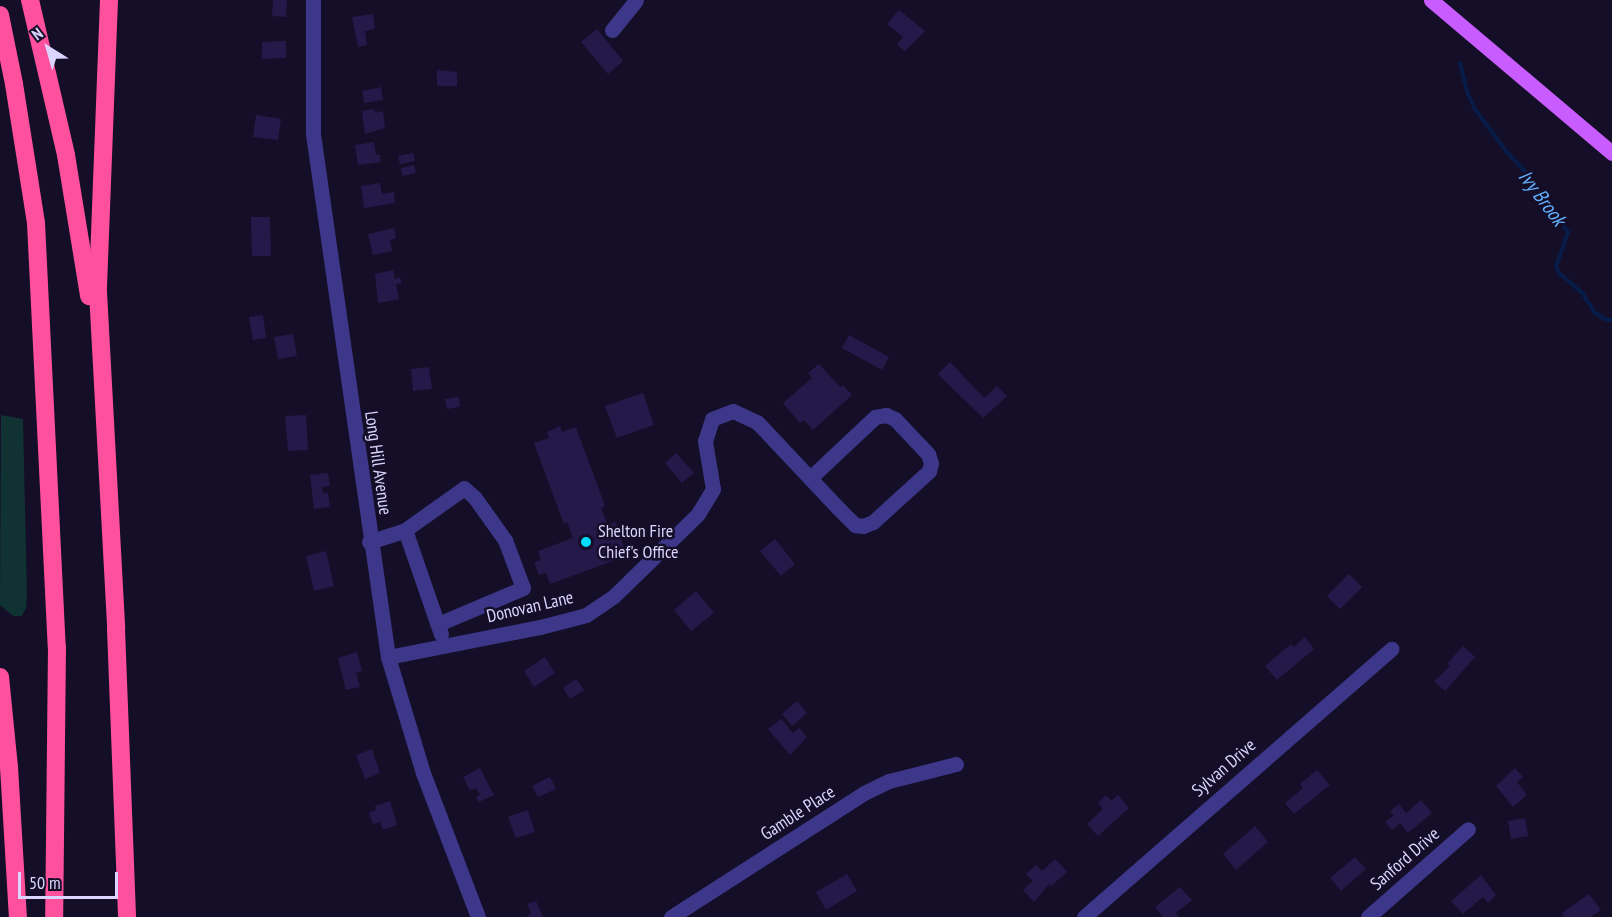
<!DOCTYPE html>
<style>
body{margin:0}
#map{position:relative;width:1612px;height:917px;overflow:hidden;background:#140e28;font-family:"PT Sans Narrow",sans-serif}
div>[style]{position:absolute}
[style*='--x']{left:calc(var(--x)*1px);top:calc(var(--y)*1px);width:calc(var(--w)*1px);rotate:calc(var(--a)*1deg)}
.green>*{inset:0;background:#113233}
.stream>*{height:4px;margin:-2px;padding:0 2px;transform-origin:2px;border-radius:2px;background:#071c48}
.building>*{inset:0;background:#25194a}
.minor>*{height:15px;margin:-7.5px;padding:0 7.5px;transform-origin:7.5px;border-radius:7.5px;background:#3d378a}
.major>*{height:15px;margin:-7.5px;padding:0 7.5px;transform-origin:7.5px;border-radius:7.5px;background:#c95cff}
.highway>*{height:18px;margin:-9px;padding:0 9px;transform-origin:9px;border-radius:9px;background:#ff509d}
.dots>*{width:16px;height:16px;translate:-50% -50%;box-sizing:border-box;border:3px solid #140e28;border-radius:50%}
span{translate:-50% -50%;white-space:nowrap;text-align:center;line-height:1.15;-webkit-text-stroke:5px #140e28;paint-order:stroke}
.street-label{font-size:18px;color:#dcd5ff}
.poi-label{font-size:18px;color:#dcd5ff}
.left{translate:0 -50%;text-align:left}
.water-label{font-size:20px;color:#63b1ff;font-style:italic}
.north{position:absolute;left:18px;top:18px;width:60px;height:60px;-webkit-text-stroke:4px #140e28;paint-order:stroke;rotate:323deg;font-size:16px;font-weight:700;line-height:24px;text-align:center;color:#dcd5ff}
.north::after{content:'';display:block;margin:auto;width:21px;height:27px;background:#dcd5ff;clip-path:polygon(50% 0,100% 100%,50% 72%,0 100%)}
.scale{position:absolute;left:18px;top:872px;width:100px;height:27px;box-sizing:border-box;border:3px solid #dcd5ff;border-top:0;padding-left:8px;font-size:18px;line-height:21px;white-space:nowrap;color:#dcd5ff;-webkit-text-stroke:4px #140e28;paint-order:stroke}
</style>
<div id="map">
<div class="green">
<div style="clip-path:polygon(1px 415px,23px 419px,27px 596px,26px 608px,22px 616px,13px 616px,0 605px)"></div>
</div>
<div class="stream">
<div style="--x:1460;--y:63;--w:32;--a:76"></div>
<div style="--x:1468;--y:94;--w:17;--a:65"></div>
<div style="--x:1475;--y:109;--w:52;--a:53.6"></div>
<div style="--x:1506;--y:151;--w:25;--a:47"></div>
<div style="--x:1523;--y:169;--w:77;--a:54.5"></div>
<div style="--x:1568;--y:232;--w:36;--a:109"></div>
<div style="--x:1556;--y:266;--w:8;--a:67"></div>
<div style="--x:1559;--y:273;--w:32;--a:41"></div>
<div style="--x:1583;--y:294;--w:22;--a:58"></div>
<div style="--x:1595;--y:313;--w:12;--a:31"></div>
<div style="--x:1605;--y:319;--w:7;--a:8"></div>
</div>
<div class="building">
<div style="clip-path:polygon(273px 0,287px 0,286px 17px,272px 16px)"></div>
<div style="clip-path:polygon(899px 10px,925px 31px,905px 51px,897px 45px,903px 37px,887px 24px)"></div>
<div style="clip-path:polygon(373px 14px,375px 29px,365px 31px,367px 45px,358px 47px,352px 17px)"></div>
<div style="clip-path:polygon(597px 29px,623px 61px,608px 74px,581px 42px)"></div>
<div style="clip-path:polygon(286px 41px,286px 58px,262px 59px,262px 42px)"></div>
<div style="clip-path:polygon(437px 70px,457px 72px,457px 86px,437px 86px)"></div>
<div style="clip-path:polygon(381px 87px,383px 100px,364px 103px,362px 91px)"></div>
<div style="clip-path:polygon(374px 109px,375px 113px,383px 111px,385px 128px,365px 134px,362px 111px)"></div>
<div style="clip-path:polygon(256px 115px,281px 119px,278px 140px,253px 137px)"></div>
<div style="clip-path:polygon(374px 142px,376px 155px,380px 155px,381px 162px,358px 165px,355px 145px)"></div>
<div style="clip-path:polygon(413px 153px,415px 161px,400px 164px,398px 156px)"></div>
<div style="clip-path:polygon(414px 165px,416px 173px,402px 176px,401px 168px)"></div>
<div style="clip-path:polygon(380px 183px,382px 194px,394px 192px,395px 203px,364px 208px,361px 186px)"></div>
<div style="clip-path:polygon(251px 217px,270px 217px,271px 256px,252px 256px)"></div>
<div style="clip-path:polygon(394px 228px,396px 238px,390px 240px,392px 251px,373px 255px,368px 234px)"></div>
<div style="clip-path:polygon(393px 270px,395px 279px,400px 277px,402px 283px,396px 284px,399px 299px,378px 303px,375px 274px)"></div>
<div style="clip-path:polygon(263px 315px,266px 338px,253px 340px,249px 317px)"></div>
<div style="clip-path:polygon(293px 334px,297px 356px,278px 359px,274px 337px)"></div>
<div style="clip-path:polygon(849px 335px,889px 357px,882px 370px,842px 348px)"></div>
<div style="clip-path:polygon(950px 362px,984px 398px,997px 386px,1007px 396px,983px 418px,938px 374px)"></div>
<div style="clip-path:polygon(819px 364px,840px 387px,843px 385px,852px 395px,813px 430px,804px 420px,800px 423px,783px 403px,812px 378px,808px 373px)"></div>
<div style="clip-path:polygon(429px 367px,432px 389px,413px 391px,411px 369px)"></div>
<div style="clip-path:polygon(643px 393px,654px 425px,617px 438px,605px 406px)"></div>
<div style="clip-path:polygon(459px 397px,460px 407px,447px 409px,445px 399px)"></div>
<div style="clip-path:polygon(306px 415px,308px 450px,288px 451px,285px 416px)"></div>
<div style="clip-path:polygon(560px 426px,562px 432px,576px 427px,605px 506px,601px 508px,608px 525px,615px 522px,627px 556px,550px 584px,546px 573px,539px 575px,534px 562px,541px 560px,538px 551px,573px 538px,567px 522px,564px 524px,534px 443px,549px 438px,547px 432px)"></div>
<div style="clip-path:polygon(676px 453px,694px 473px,682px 483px,665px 463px)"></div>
<div style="clip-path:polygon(328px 473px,330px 486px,322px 487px,323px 494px,328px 493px,330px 507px,314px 509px,310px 475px)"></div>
<div style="clip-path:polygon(775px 539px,795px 564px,781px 576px,760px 551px)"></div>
<div style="clip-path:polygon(326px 551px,334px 586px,314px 591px,306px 556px)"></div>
<div style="clip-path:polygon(1349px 574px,1362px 587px,1340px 609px,1327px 596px)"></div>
<div style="clip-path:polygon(696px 591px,714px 613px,691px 631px,674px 610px)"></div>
<div style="clip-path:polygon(1305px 637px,1314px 649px,1277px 680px,1265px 666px,1291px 644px,1294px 647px)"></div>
<div style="clip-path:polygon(1463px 646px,1475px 657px,1445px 691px,1434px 681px,1450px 666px,1447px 664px)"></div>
<div style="clip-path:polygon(357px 652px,362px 671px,356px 673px,360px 687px,346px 690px,338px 658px)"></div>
<div style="clip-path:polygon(545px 657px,555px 673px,534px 687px,524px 671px)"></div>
<div style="clip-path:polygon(576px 679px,584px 690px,570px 699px,563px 688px)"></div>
<div style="clip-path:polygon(797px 701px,807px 713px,792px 726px,782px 714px)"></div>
<div style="clip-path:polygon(781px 719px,793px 733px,799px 728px,807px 737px,790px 755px,768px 729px)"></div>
<div style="clip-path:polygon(372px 749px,380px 773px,365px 779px,356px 755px)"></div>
<div style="clip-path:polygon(480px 768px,494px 795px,479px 802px,476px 797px,480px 794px,476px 788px,470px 791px,463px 777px)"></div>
<div style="clip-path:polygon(1515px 768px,1523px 777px,1517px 782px,1527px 795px,1513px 807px,1496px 786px)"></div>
<div style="clip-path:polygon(1317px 770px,1330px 785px,1294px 814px,1285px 803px,1303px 788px,1300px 784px)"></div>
<div style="clip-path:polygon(550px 777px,556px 789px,538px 797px,532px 786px)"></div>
<div style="clip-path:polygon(1106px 795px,1111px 801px,1118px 795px,1129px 808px,1098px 836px,1087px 824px,1103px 809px,1098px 803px)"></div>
<div style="clip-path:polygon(1421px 800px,1432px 813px,1408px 833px,1400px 823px,1392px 830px,1385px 822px,1394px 815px,1390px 811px,1399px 804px,1406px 813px)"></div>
<div style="clip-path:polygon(390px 801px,397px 825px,383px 830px,380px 822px,373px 824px,369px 812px,376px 810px,375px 806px)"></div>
<div style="clip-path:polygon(528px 810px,535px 832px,516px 838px,508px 817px)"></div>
<div style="clip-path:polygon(1525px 818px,1528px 836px,1511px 839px,1508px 821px)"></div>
<div style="clip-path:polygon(1255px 826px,1268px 842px,1236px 870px,1223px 854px)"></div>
<div style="clip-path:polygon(1355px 857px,1366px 869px,1341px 891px,1330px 878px)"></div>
<div style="clip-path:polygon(1055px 859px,1067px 872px,1051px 886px,1049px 884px,1034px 902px,1023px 890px,1033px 881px,1026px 874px,1036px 865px,1042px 871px)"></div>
<div style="clip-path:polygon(847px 874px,857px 891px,826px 910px,816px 892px)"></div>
<div style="clip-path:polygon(1481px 875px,1496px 895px,1488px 903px,1483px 897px,1463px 914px,1451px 901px)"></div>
<div style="clip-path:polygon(1180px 887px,1192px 900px,1176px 913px,1179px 917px,1163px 917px,1155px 907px)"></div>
<div style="clip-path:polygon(1589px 894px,1601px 910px,1591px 917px,1564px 917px,1562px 913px)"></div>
<div style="clip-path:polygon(536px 901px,543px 917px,526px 917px,531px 913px,527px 904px)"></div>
</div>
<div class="minor">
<div style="--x:313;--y:0;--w:134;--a:90"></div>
<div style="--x:313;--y:134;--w:528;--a:81.84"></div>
<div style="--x:388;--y:657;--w:121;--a:73.2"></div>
<div style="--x:423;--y:773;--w:154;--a:69.1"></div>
<div style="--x:612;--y:30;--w:38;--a:-51"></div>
<div style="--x:405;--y:530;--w:72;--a:-35.4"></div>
<div style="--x:464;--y:488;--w:15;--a:42"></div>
<div style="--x:475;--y:498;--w:52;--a:54.5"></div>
<div style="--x:505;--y:540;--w:51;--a:69.4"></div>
<div style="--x:523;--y:588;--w:92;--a:157"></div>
<div style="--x:369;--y:542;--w:38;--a:-18"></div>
<div style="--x:405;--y:530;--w:110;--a:70.9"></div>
<div style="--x:388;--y:657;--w:155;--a:-11.2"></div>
<div style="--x:540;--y:627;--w:48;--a:-14.6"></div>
<div style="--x:586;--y:615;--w:32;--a:-34"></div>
<div style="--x:613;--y:597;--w:119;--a:-44.3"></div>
<div style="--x:698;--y:514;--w:29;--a:-59"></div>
<div style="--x:713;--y:489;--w:49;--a:-99.5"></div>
<div style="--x:705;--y:441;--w:23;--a:-72"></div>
<div style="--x:712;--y:419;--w:22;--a:-21"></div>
<div style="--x:733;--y:411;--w:26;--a:25"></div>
<div style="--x:757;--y:422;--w:120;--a:46.7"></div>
<div style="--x:839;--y:509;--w:23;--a:45"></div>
<div style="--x:855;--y:525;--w:8;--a:7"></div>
<div style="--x:863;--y:526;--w:11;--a:-22"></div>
<div style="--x:873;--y:522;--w:76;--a:-42.3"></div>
<div style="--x:929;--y:471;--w:8;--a:-76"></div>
<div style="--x:931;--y:463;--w:9;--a:-108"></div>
<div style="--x:928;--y:454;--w:48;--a:-133.3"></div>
<div style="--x:895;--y:419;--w:10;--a:-156"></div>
<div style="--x:886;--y:415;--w:11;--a:170"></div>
<div style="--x:875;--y:417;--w:89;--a:136.8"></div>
<div style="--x:671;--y:917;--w:229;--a:-32.7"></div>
<div style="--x:864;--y:793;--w:28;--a:-26"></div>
<div style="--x:889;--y:781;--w:69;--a:-14.2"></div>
<div style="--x:1084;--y:917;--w:408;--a:-41.1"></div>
<div style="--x:1368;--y:917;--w:133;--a:-41.3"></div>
</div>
<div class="major">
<div style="--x:1431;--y:0;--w:237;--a:40.2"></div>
</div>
<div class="highway">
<div style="--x:30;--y:0;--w:159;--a:76.9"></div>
<div style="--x:66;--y:155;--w:143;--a:80.7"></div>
<div style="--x:109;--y:0;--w:292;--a:92.2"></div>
<div style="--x:98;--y:292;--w:337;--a:86.9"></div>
<div style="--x:116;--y:629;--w:288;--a:87.8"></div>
<div style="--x:0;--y:15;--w:70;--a:78.5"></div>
<div style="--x:14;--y:84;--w:141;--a:81"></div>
<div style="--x:36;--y:223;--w:425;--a:87.2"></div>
<div style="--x:57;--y:647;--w:270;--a:90.6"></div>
<div style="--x:0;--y:677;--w:90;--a:84.3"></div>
<div style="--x:9;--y:767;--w:150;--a:86.6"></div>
</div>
<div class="dots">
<div style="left:586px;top:542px;background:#01dbff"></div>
</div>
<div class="street-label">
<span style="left:378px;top:463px;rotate:82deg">Long Hill Avenue</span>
<span style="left:530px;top:607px;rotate:-13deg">Donovan Lane</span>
<span style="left:1224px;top:768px;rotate:-41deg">Sylvan Drive</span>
<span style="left:798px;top:813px;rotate:-33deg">Gamble Place</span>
<span style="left:1405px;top:859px;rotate:-41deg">Sanford Drive</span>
</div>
<div class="poi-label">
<span class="left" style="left:598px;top:542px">Shelton Fire<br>Chief's Office</span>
</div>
<div class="water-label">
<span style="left:1542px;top:198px;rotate:53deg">Ivy Brook</span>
</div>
<div class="north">N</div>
<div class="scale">50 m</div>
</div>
